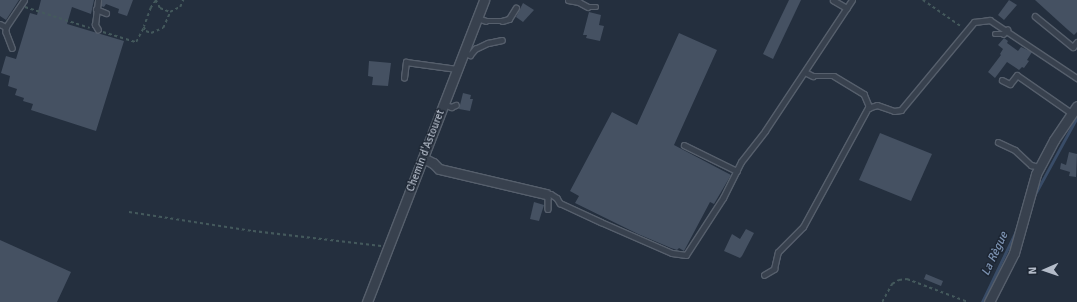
<!DOCTYPE html>
<meta charset="utf-8">
<style>
body{margin:0}
#map{position:relative;width:1077px;height:302px;overflow:hidden;background:#242f3e;font-family:Signika,sans-serif}
div>[style]{position:absolute}
[style*='--x']{left:calc(var(--x)*1px);top:calc(var(--y)*1px);width:calc(var(--w)*1px);rotate:calc(var(--a)*1deg)}
.stream>*{height:2.5px;margin:-1.25px;padding:0 1.25px;transform-origin:1.25px;border-radius:1.25px;background:#394c67}
.building>*{inset:0;background:#455162}
.path>*{height:1.5px;margin-top:-0.75px;transform-origin:0;background:repeating-linear-gradient(90deg,#44595c 0 3px,transparent 0 6px)}
.roads{filter:drop-shadow(1px 0 #565f6c) drop-shadow(-1px 0 #565f6c) drop-shadow(0 1px #565f6c) drop-shadow(0 -1px #565f6c)}
.service>*{height:4.5px;margin:-2.25px;padding:0 2.25px;transform-origin:2.25px;border-radius:2.25px;background:#38414e}
.minor>*{height:9px;margin:-4.5px;padding:0 4.5px;transform-origin:4.5px;border-radius:4.5px;background:#38414e}
span{translate:-50% -50%;white-space:nowrap;text-align:center;line-height:1.15;-webkit-text-stroke:3px #1d2633;paint-order:stroke}
.street-label{font-size:11px;color:#b4bcc9}
.water-label{font-size:12px;color:#7c92b1;font-style:italic}
.north{position:absolute;left:1025px;top:250px;width:40px;height:40px;-webkit-text-stroke:3px #1d2633;paint-order:stroke;rotate:268deg;font-size:11px;font-weight:700;line-height:16px;text-align:center;color:#b4bcc9}
.north::after{content:'';display:block;margin:auto;width:14px;height:18px;background:#b4bcc9;clip-path:polygon(50% 0,100% 100%,50% 72%,0 100%)}
</style>
<div id="map">
<div class="stream">
<div style="--x:1034;--y:196;--w:90;--a:-61.4"></div>
<div style="--x:982;--y:302;--w:79;--a:-64.4"></div>
</div>
<div class="building">
<div style="clip-path:polygon(0 0,19px 0,6px 20px,0 16px)"></div>
<div style="clip-path:polygon(41px 0,94px 0,91px 14px,72px 7px,67px 24px,124px 41px,96px 131px,31px 110px,33px 104px,23px 101px,24px 98px,15px 95px,17px 89px,8px 86px,10px 76px,1px 73px,6px 56px,16px 59px,30px 13px,37px 15px)"></div>
<div style="clip-path:polygon(102px 0,133px 0,127px 16px,118px 13px,119px 9px,106px 4px,104px 7px,101px 6px)"></div>
<div style="clip-path:polygon(789px 0,801px 0,773px 59px,763px 54px)"></div>
<div style="clip-path:polygon(1009px 0,1017px 5px,1004px 20px,998px 15px)"></div>
<div style="clip-path:polygon(1035px 0,1077px 0,1077px 32px,1074px 35px,1067px 29px)"></div>
<div style="clip-path:polygon(523px 3px,534px 10px,523px 22px,516px 17px)"></div>
<div style="clip-path:polygon(589px 12px,601px 15px,599px 25px,604px 26px,600px 41px,586px 38px,587px 35px,583px 35px)"></div>
<div style="clip-path:polygon(679px 33px,717px 50px,674px 145px,731px 175px,714px 204px,710px 202px,684px 251px,679px 248px,677px 250px,671px 248px,638px 234px,575px 203px,579px 196px,570px 191px,612px 112px,637px 125px)"></div>
<div style="clip-path:polygon(1004px 38px,1008px 41px,1007px 43px,1018px 51px,1021px 47px,1032px 52px,1027px 60px,1029px 61px,1024px 68px,1022px 67px,1019px 70px,1007px 62px,995px 78px,988px 72px,1001px 55px,1000px 54px,1003px 49px,998px 45px)"></div>
<div style="clip-path:polygon(369px 61px,391px 63px,388px 86px,372px 85px,373px 77px,368px 76px)"></div>
<div style="clip-path:polygon(463px 93px,471px 95px,470px 99px,473px 99px,470px 111px,459px 109px)"></div>
<div style="clip-path:polygon(880px 133px,932px 154px,911px 201px,859px 180px)"></div>
<div style="clip-path:polygon(1069px 152px,1077px 154px,1076px 177px,1069px 176px,1070px 172px,1060px 169px,1061px 163px,1066px 165px)"></div>
<div style="clip-path:polygon(534px 202px,544px 205px,539px 221px,530px 219px)"></div>
<div style="clip-path:polygon(746px 229px,754px 233px,742px 256px,740px 258px,724px 251px,732px 234px,740px 239px)"></div>
<div style="clip-path:polygon(0 240px,71px 272px,57px 302px,0 302px)"></div>
<div style="clip-path:polygon(926px 274px,943px 281px,941px 286px,924px 279px)"></div>
</div>
<div class="path">
<div style="--x:156;--y:0;--w:9;--a:63"></div>
<div style="--x:160;--y:8;--w:11;--a:22"></div>
<div style="--x:170;--y:12;--w:11;--a:-27"></div>
<div style="--x:180;--y:7;--w:8;--a:-67"></div>
<div style="--x:923;--y:0;--w:47;--a:34.7"></div>
<div style="--x:156;--y:1;--w:9;--a:126"></div>
<div style="--x:151;--y:8;--w:20;--a:110"></div>
<div style="--x:144;--y:27;--w:4;--a:63"></div>
<div style="--x:146;--y:31;--w:5;--a:22"></div>
<div style="--x:151;--y:33;--w:13;--a:-23"></div>
<div style="--x:163;--y:28;--w:17;--a:-66"></div>
<div style="--x:25;--y:7;--w:68;--a:17.9"></div>
<div style="--x:103;--y:32;--w:34;--a:17"></div>
<div style="--x:136;--y:42;--w:17;--a:-62"></div>
<div style="--x:129;--y:212;--w:125;--a:8.7"></div>
<div style="--x:253;--y:231;--w:129;--a:6.7"></div>
<div style="--x:882;--y:302;--w:21;--a:-61"></div>
<div style="--x:892;--y:284;--w:8;--a:-30"></div>
<div style="--x:899;--y:280;--w:8;--a:-7"></div>
<div style="--x:907;--y:279;--w:65;--a:20.7"></div>
</div>
<div class="roads">
<div class="service">
<div style="--x:568;--y:0;--w:11;--a:10"></div>
<div style="--x:579;--y:2;--w:10;--a:29"></div>
<div style="--x:588;--y:7;--w:8;--a:0"></div>
<div style="--x:833;--y:0;--w:16;--a:30"></div>
<div style="--x:96;--y:9;--w:11;--a:22"></div>
<div style="--x:1035;--y:16;--w:49;--a:39.2"></div>
<div style="--x:1073;--y:47;--w:6;--a:-51"></div>
<div style="--x:477;--y:18;--w:9;--a:18"></div>
<div style="--x:486;--y:21;--w:16;--a:0"></div>
<div style="--x:502;--y:21;--w:7;--a:-16"></div>
<div style="--x:509;--y:19;--w:13;--a:-58"></div>
<div style="--x:0;--y:24;--w:7;--a:27"></div>
<div style="--x:6;--y:27;--w:32;--a:-56"></div>
<div style="--x:6;--y:27;--w:5;--a:90"></div>
<div style="--x:6;--y:32;--w:17;--a:69"></div>
<div style="--x:98;--y:30;--w:6;--a:-121"></div>
<div style="--x:95;--y:25;--w:25;--a:-83"></div>
<div style="--x:995;--y:34;--w:8;--a:0"></div>
<div style="--x:1003;--y:34;--w:6;--a:-45"></div>
<div style="--x:464;--y:52;--w:7;--a:27"></div>
<div style="--x:470;--y:55;--w:8;--a:-50"></div>
<div style="--x:475;--y:49;--w:14;--a:-25"></div>
<div style="--x:488;--y:43;--w:14;--a:-12"></div>
<div style="--x:805;--y:72;--w:9;--a:27"></div>
<div style="--x:813;--y:76;--w:21;--a:0"></div>
<div style="--x:834;--y:76;--w:35;--a:31"></div>
<div style="--x:864;--y:94;--w:15;--a:67"></div>
<div style="--x:404;--y:78;--w:16;--a:-83"></div>
<div style="--x:406;--y:62;--w:51;--a:7.8"></div>
<div style="--x:1002;--y:80;--w:9;--a:27"></div>
<div style="--x:1010;--y:84;--w:11;--a:-52"></div>
<div style="--x:1017;--y:75;--w:68;--a:34.9"></div>
<div style="--x:444;--y:104;--w:8;--a:23"></div>
<div style="--x:451;--y:107;--w:5;--a:-22"></div>
<div style="--x:998;--y:142;--w:19;--a:25"></div>
<div style="--x:1015;--y:150;--w:22;--a:43"></div>
<div style="--x:1031;--y:165;--w:9;--a:13"></div>
<div style="--x:684;--y:145;--w:59;--a:26.1"></div>
<div style="--x:546;--y:194;--w:5;--a:0"></div>
<div style="--x:551;--y:194;--w:7;--a:34"></div>
<div style="--x:557;--y:198;--w:6;--a:59"></div>
<div style="--x:560;--y:203;--w:45;--a:24.9"></div>
<div style="--x:601;--y:222;--w:77;--a:23.6"></div>
<div style="--x:672;--y:253;--w:14;--a:8"></div>
<div style="--x:686;--y:255;--w:68;--a:-57"></div>
<div style="--x:723;--y:198;--w:40;--a:-63.4"></div>
<div style="--x:741;--y:162;--w:39;--a:-52"></div>
<div style="--x:765;--y:131;--w:157;--a:-56.4"></div>
<div style="--x:546;--y:194;--w:4;--a:63"></div>
<div style="--x:548;--y:198;--w:11;--a:90"></div>
<div style="--x:764;--y:275;--w:12;--a:-31"></div>
<div style="--x:774;--y:269;--w:17;--a:-77"></div>
<div style="--x:778;--y:252;--w:35;--a:-45"></div>
<div style="--x:803;--y:227;--w:136;--a:-61.4"></div>
<div style="--x:868;--y:108;--w:9;--a:-18"></div>
<div style="--x:877;--y:105;--w:18;--a:19"></div>
<div style="--x:894;--y:111;--w:7;--a:-8"></div>
<div style="--x:901;--y:110;--w:114;--a:-50.3"></div>
<div style="--x:974;--y:22;--w:16;--a:-7"></div>
<div style="--x:990;--y:20;--w:105;--a:33.7"></div>
</div>
<div class="minor">
<div style="--x:423;--y:158;--w:11;--a:27"></div>
<div style="--x:433;--y:163;--w:8;--a:45"></div>
<div style="--x:439;--y:169;--w:110;--a:13.2"></div>
<div style="--x:367;--y:302;--w:324;--a:-68.8"></div>
<div style="--x:989;--y:302;--w:55;--a:-63"></div>
<div style="--x:1014;--y:253;--w:82;--a:-74.4"></div>
<div style="--x:1036;--y:174;--w:38;--a:-62"></div>
<div style="--x:1054;--y:140;--w:41;--a:-55.9"></div>
</div>
</div>
<div class="street-label">
<span style="left:426px;top:151px;rotate:-69deg">Chemin d'Astouret</span>
</div>
<div class="water-label">
<span style="left:995px;top:254px;rotate:-65deg">La Règue</span>
</div>
<div class="north">N</div>
</div>
